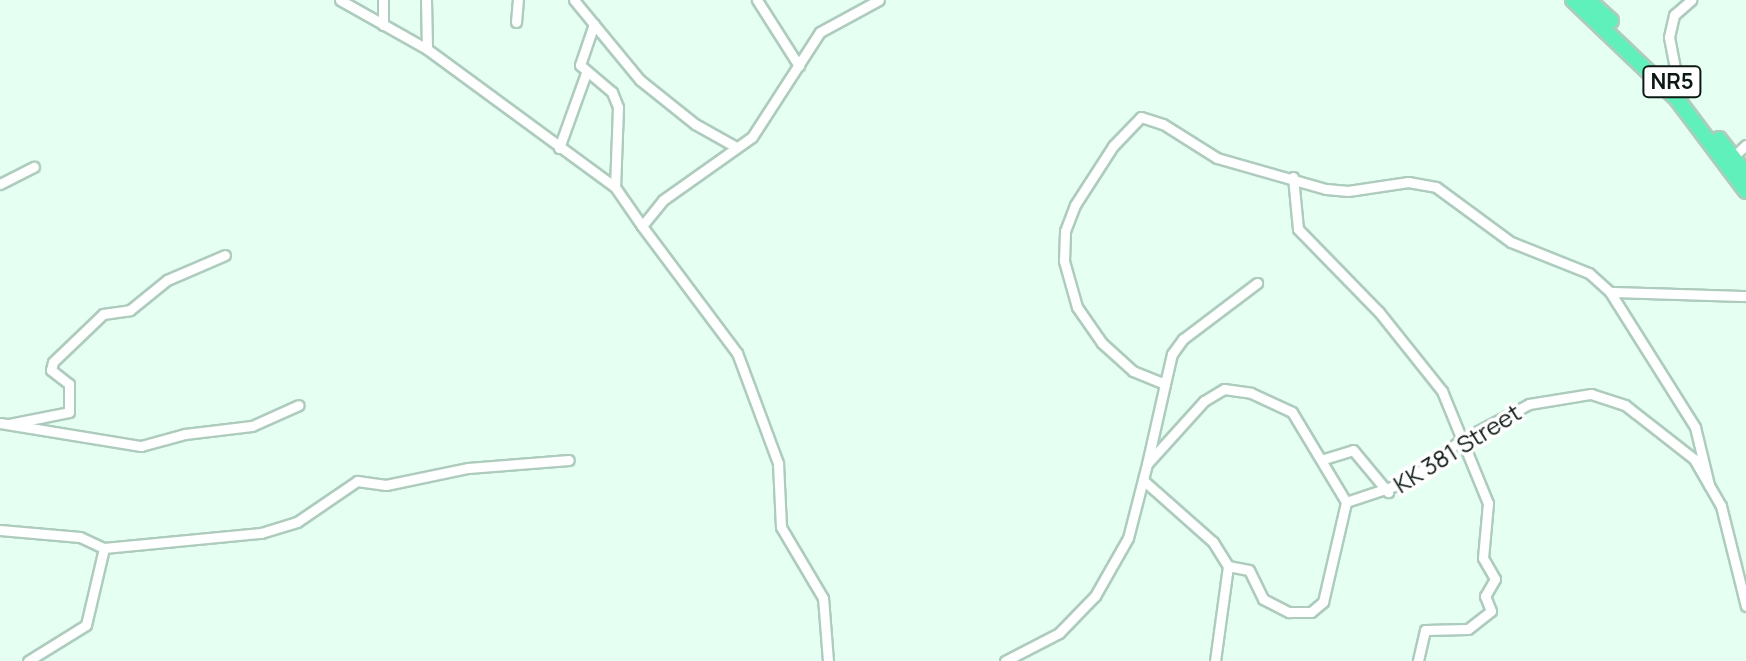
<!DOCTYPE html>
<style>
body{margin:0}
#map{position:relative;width:1746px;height:661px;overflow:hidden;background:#e6fff3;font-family:Manrope,sans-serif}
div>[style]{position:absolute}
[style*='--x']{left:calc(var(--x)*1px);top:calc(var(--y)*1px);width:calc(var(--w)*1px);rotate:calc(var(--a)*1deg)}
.roads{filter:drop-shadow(2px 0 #aeccbe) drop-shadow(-2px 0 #aeccbe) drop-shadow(0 2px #aeccbe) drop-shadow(0 -2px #aeccbe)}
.minor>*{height:9px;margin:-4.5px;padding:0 4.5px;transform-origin:4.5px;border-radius:4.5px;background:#fff}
.highway>*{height:14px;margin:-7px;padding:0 7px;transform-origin:7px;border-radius:7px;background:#60f0bb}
span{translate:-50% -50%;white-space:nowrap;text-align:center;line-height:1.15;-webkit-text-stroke:7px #fff;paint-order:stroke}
.shield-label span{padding:2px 6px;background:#fff;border:2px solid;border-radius:6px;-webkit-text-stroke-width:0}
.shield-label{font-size:22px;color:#0e1914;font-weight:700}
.street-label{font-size:24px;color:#0e1914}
</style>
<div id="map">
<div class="roads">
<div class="minor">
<div style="--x:340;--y:0;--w:100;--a:29.4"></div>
<div style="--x:427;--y:49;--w:233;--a:36.3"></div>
<div style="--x:615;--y:187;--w:47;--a:55.3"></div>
<div style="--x:383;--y:0;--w:25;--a:90"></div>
<div style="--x:426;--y:0;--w:49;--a:88.8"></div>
<div style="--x:574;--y:0;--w:104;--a:50.5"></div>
<div style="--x:640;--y:80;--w:70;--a:38.7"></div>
<div style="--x:695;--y:124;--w:47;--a:29.3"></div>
<div style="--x:757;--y:0;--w:78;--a:57.5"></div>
<div style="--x:516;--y:22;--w:22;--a:-85"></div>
<div style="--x:594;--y:24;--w:43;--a:108.9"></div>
<div style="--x:580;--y:65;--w:42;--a:40.2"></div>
<div style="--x:612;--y:92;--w:16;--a:68"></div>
<div style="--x:618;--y:107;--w:80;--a:92.1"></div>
<div style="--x:1679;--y:89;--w:53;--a:-100.9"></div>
<div style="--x:1669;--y:37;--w:23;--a:-77"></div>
<div style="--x:1674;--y:15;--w:23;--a:-41"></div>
<div style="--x:559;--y:148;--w:80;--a:-70.2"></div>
<div style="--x:1734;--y:156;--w:16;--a:-43"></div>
<div style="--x:1293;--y:177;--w:52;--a:84.5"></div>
<div style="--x:1298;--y:229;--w:116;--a:45.7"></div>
<div style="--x:1379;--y:312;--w:101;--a:51.4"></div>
<div style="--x:1442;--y:391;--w:121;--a:67.7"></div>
<div style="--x:1488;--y:503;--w:55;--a:95.2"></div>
<div style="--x:1483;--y:558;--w:24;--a:60"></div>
<div style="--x:1495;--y:579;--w:20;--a:120"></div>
<div style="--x:1485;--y:596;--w:16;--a:68"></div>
<div style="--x:1491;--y:611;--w:29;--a:142"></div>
<div style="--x:1468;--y:629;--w:43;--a:178.7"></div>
<div style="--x:1425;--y:630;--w:32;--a:103"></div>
<div style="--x:0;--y:184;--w:38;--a:-27"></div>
<div style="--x:1610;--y:292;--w:136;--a:1.7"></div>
<div style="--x:1165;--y:384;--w:31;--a:-77"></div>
<div style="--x:1172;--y:354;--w:19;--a:-54"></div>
<div style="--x:1183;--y:339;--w:93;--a:-37.1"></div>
<div style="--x:0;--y:423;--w:143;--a:9.3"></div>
<div style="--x:141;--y:446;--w:46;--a:-15.3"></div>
<div style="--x:185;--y:434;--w:67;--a:-6.8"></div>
<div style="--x:252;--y:426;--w:51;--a:-24.1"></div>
<div style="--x:9;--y:424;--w:61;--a:-11.3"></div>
<div style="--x:69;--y:412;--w:28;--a:-90"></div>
<div style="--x:69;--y:384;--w:23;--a:-142"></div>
<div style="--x:51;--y:370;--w:8;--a:-76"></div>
<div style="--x:53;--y:362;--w:69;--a:-43.8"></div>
<div style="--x:103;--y:314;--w:27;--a:-8"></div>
<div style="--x:130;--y:310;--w:48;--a:-39"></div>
<div style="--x:167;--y:280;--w:63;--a:-23.3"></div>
<div style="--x:1324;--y:459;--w:30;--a:-17"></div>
<div style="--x:1353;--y:450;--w:55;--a:50.2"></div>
<div style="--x:1147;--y:464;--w:82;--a:-77.3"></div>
<div style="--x:1165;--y:384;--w:35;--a:-158"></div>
<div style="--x:1133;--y:371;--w:42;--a:-137.9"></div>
<div style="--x:1102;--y:343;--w:44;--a:-124.8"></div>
<div style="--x:1077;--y:307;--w:48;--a:-105.8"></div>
<div style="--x:1064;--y:261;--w:30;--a:-88"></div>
<div style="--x:1065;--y:231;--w:28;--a:-69"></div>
<div style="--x:1075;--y:205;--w:70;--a:-57.2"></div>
<div style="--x:1113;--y:146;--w:40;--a:-46"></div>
<div style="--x:1141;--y:117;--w:23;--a:18"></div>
<div style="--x:1163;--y:124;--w:64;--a:32.2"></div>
<div style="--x:1217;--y:158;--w:113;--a:15.9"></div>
<div style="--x:1326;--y:189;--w:22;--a:5"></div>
<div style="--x:1348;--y:191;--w:61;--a:-8.5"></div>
<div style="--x:1408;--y:182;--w:28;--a:10"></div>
<div style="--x:1436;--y:187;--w:93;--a:36.3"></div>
<div style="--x:1511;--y:242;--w:84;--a:21.7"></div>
<div style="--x:1589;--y:273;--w:28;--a:42"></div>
<div style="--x:1610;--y:292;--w:160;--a:57.8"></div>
<div style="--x:1695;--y:427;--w:60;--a:76.4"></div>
<div style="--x:1143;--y:480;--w:94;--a:41.5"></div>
<div style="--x:1213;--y:542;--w:28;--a:58"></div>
<div style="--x:1228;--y:566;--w:21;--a:11"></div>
<div style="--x:1249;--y:570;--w:32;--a:64"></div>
<div style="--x:1263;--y:599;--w:29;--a:27"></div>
<div style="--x:1289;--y:612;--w:22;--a:0"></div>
<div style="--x:1311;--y:612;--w:16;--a:-40"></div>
<div style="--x:1323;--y:602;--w:103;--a:-77"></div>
<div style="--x:0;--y:530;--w:80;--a:5"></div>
<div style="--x:80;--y:537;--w:26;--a:25"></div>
<div style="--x:104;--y:548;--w:158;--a:-5.5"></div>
<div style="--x:261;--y:533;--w:38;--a:-17"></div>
<div style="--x:297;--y:522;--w:73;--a:-34.3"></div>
<div style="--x:357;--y:481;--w:29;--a:8"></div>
<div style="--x:386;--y:485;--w:84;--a:-11.7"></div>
<div style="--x:468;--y:468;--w:101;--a:-4.5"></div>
<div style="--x:28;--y:661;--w:68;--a:-31.8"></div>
<div style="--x:86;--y:625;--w:79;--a:-76.8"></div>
<div style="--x:828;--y:661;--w:63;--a:-94.5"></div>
<div style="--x:823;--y:598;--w:82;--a:-120.6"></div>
<div style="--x:781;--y:527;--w:64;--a:-92.7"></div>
<div style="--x:778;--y:463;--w:117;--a:-110.4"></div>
<div style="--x:737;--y:353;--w:159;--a:-126.8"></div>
<div style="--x:642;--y:226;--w:33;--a:-51"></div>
<div style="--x:663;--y:200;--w:109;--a:-35.3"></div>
<div style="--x:752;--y:137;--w:125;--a:-57.1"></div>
<div style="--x:820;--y:32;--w:67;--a:-28.5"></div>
<div style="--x:1005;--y:661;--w:61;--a:-27.4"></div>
<div style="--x:1059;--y:633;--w:52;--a:-45.8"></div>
<div style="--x:1095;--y:596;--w:67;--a:-60.4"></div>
<div style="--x:1128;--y:538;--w:76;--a:-75.6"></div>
<div style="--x:1147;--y:464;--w:85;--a:-47.9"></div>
<div style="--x:1204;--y:401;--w:23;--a:-31"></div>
<div style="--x:1224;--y:389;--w:27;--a:8"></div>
<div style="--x:1251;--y:393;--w:45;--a:24.9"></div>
<div style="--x:1292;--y:412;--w:105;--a:59"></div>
<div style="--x:1346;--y:502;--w:63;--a:-18.4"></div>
<div style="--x:1406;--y:482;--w:69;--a:-37.4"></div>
<div style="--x:1461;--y:440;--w:77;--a:-27.9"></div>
<div style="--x:1529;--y:404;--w:63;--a:-9.2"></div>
<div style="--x:1591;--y:394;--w:36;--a:18"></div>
<div style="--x:1625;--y:405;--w:88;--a:38"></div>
<div style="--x:1694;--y:459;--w:54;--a:60.1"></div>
<div style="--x:1721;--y:506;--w:103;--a:76"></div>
<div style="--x:1215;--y:661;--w:96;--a:-82.2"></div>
</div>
<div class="highway">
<div style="--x:1573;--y:0;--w:144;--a:43.6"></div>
<div style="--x:1677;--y:99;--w:115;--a:53.1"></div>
<div style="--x:1588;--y:0;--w:31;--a:42"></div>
<div style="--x:1719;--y:139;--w:44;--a:52.4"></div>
</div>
</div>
<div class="shield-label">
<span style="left:1672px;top:82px">NR5</span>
</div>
<div class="street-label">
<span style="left:1457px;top:448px;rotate:-32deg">KK 381 Street</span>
</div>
</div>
